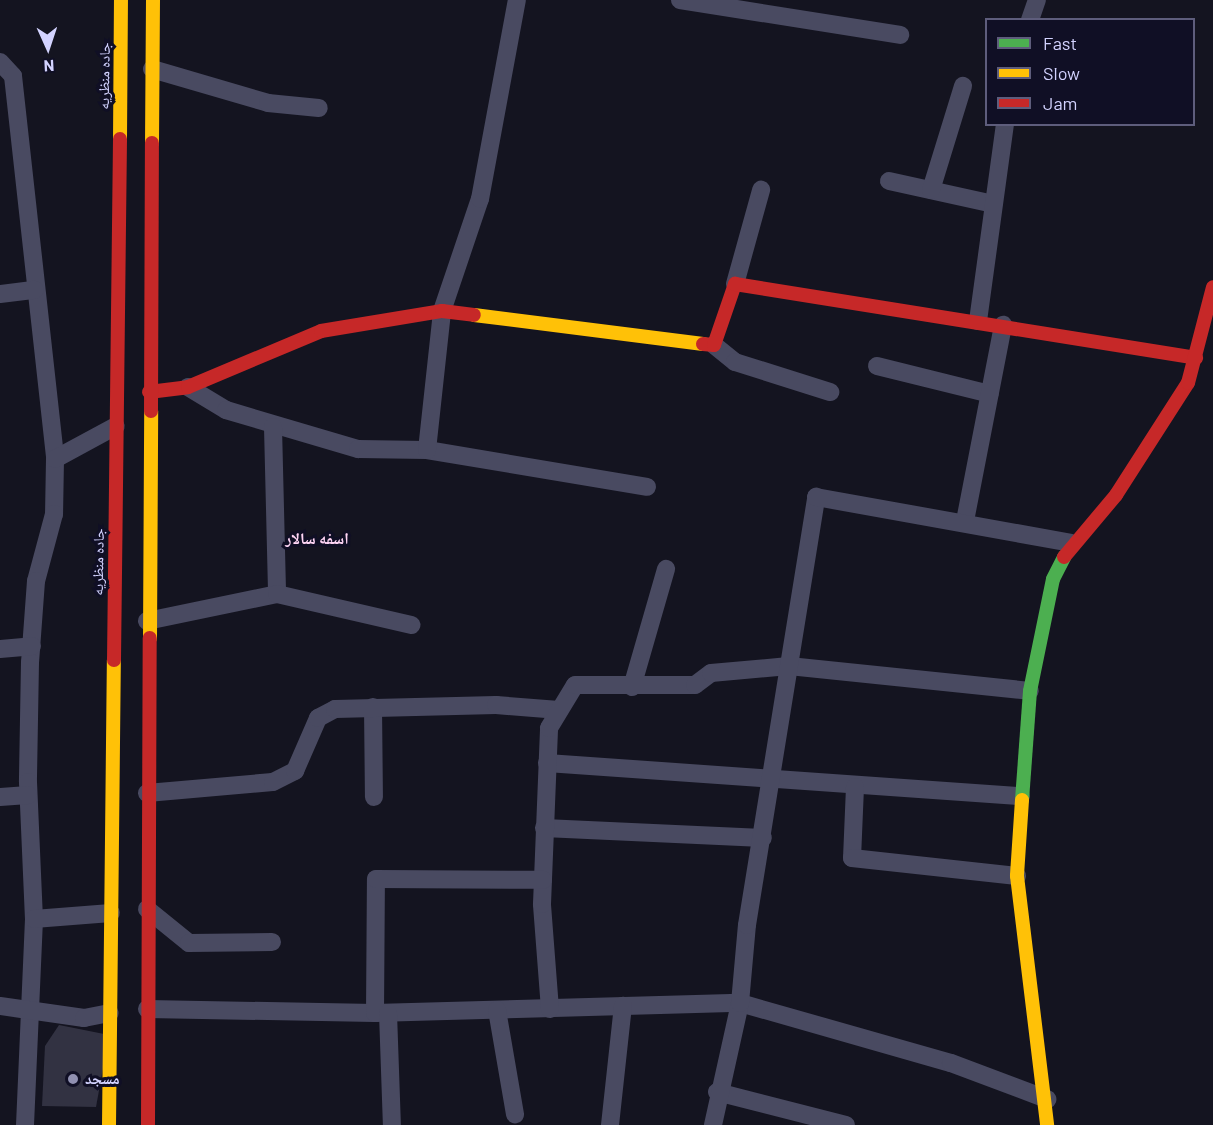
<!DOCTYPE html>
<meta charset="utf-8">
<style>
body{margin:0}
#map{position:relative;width:1213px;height:1125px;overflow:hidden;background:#141420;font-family:Barlow,"Noto Naskh Arabic",sans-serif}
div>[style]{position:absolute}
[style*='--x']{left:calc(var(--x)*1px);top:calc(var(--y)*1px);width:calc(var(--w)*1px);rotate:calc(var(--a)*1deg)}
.building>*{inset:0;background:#323242}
.street>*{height:18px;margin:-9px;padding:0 9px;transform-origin:9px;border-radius:9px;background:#494a61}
.fast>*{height:14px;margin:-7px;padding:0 7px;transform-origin:7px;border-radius:7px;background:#4caf50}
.slow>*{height:14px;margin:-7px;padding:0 7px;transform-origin:7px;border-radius:7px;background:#ffc107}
.jam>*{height:14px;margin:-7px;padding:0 7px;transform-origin:7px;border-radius:7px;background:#c62828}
.dots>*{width:16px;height:16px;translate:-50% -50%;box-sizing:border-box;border:3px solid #100f25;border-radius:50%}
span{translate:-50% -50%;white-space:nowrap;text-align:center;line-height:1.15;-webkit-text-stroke:6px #100f25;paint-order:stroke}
.street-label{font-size:15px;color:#d3d3ff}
.poi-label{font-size:15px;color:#d3d3ff;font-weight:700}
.left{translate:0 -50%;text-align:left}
.neighbourhood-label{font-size:16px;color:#ffd5f5;font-weight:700}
.legend{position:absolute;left:985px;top:18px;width:210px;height:108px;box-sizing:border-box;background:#100f25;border:2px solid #5e5d7c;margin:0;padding:8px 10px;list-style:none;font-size:18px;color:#d3d3ff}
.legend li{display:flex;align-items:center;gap:12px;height:30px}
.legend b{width:30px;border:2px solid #5e5d7c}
.north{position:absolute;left:18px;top:18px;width:60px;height:60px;-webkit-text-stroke:4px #100f25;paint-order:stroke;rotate:177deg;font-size:16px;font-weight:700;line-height:24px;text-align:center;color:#d3d3ff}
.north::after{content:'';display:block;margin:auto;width:21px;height:27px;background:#d3d3ff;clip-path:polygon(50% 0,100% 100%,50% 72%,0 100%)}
</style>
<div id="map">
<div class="building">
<div style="clip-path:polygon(59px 1025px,109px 1035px,96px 1107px,42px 1106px,45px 1046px)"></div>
</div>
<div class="street">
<div style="--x:680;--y:0;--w:223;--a:9"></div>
<div style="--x:1030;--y:20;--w:21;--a:-71"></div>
<div style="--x:0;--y:62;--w:19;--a:47"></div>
<div style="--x:13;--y:76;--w:385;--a:83.7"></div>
<div style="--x:55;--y:459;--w:55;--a:91"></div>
<div style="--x:54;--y:514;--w:69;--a:105"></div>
<div style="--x:36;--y:581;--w:81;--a:94.2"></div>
<div style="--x:30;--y:662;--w:120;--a:91"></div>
<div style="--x:28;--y:782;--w:137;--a:87.5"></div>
<div style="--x:34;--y:919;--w:206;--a:92.5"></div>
<div style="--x:152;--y:69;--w:121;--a:16.3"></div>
<div style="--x:268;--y:103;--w:51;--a:5.6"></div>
<div style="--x:889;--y:181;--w:107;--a:12.4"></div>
<div style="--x:931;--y:190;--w:109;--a:-72.9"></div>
<div style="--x:735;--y:284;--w:98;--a:-74.5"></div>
<div style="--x:0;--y:294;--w:35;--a:-7"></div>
<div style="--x:978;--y:321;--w:199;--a:-82.2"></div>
<div style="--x:714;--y:345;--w:27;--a:39"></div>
<div style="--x:735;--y:362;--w:100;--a:17.5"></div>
<div style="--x:877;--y:366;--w:116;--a:13.9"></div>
<div style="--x:188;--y:387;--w:44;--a:31.2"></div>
<div style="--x:226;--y:410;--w:138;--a:16.5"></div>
<div style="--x:358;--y:449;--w:69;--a:0.8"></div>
<div style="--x:427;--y:450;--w:223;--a:9.5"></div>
<div style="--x:273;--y:427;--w:167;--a:88.6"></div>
<div style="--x:427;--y:450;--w:140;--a:-83.8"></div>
<div style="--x:442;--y:311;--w:118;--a:-71.3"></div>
<div style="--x:480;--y:199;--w:202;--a:-79.5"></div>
<div style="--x:55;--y:459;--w:69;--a:-28.4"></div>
<div style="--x:965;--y:521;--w:200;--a:-79"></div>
<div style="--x:147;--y:621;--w:133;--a:-11.7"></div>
<div style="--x:277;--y:594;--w:138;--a:13"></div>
<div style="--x:0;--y:649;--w:32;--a:-5"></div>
<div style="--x:632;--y:687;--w:123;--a:-73.9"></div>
<div style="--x:373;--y:707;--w:90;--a:89.4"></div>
<div style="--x:547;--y:763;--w:475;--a:4"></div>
<div style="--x:855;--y:787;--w:71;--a:92.4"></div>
<div style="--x:852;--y:858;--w:166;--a:6.2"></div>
<div style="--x:147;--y:793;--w:126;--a:-5"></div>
<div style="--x:273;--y:782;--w:25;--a:-27"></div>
<div style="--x:295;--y:771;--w:58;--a:-66.5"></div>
<div style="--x:318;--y:718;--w:19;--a:-28"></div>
<div style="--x:335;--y:709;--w:161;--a:-1.4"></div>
<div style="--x:496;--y:705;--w:63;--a:4.5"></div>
<div style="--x:0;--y:797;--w:28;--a:-4"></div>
<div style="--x:544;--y:828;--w:219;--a:2.6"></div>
<div style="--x:147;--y:909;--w:54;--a:39"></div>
<div style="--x:189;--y:943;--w:83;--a:-0.7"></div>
<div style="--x:34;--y:919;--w:77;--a:-4.5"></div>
<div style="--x:0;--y:1006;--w:85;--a:8.1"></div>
<div style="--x:84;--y:1018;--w:26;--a:-11"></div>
<div style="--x:147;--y:1009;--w:228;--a:1"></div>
<div style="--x:375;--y:1013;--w:365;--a:-1.6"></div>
<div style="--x:740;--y:1003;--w:219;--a:15.9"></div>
<div style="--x:951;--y:1063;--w:103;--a:20.6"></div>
<div style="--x:550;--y:1009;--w:105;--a:-94.4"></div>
<div style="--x:542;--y:904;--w:176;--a:-87.7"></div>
<div style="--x:549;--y:728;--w:50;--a:-58.8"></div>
<div style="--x:575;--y:685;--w:120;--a:0"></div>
<div style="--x:695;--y:685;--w:20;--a:-37"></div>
<div style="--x:711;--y:673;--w:78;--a:-5.1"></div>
<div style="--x:789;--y:666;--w:242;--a:5.9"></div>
<div style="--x:497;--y:1010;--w:106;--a:80.2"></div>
<div style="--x:375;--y:1013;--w:134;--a:-89.6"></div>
<div style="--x:376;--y:879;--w:167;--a:0.3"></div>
<div style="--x:388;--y:1013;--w:112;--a:88"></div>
<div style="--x:717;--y:1092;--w:133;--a:14.3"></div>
<div style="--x:610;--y:1125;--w:120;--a:-83.8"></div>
<div style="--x:713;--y:1125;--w:125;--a:-77.5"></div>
<div style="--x:740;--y:1003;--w:78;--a:-84.9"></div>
<div style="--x:747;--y:925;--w:434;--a:-80.8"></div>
<div style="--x:816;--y:497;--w:259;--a:10.2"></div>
</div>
<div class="fast">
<div style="--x:1022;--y:800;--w:109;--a:-85.8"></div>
<div style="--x:1030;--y:691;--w:114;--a:-78.4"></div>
<div style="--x:1053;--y:579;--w:25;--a:-63"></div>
</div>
<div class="slow">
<div style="--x:120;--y:139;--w:139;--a:-89.6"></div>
<div style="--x:152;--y:143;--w:143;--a:-89.6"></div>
<div style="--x:474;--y:315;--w:231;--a:7.2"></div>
<div style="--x:150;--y:638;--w:227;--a:-89.7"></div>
<div style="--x:1022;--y:800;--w:76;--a:93.8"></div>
<div style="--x:1017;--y:876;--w:251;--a:83.1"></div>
<div style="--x:109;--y:1125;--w:465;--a:-89.4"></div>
</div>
<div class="jam">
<div style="--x:703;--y:344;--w:11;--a:5"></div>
<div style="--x:714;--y:345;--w:65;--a:-71"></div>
<div style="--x:735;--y:284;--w:467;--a:9.1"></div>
<div style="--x:149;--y:392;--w:39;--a:-7"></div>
<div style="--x:188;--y:387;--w:144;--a:-22.8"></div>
<div style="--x:321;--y:331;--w:123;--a:-9.4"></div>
<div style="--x:442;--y:311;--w:32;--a:7"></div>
<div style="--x:151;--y:411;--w:268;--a:-89.8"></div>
<div style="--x:1064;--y:557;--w:81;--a:-50"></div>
<div style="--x:1116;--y:495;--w:133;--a:-57.3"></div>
<div style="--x:1188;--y:383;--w:99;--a:-75.4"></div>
<div style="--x:114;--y:660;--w:521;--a:-89.34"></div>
<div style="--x:148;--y:1125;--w:487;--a:-89.8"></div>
</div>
<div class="dots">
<div style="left:73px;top:1079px;background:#9090b1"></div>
</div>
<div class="street-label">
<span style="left:104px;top:76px;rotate:-89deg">جاده منظریه</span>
<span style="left:98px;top:562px;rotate:-89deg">جاده منظریه</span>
</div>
<div class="poi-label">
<span class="left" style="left:85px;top:1079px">مسجد</span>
</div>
<div class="neighbourhood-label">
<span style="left:317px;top:538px">اسفه سالار</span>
</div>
<ul class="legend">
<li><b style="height:8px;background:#4caf50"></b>Fast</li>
<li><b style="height:8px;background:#ffc107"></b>Slow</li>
<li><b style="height:8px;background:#c62828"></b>Jam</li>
</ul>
<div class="north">N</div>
</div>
